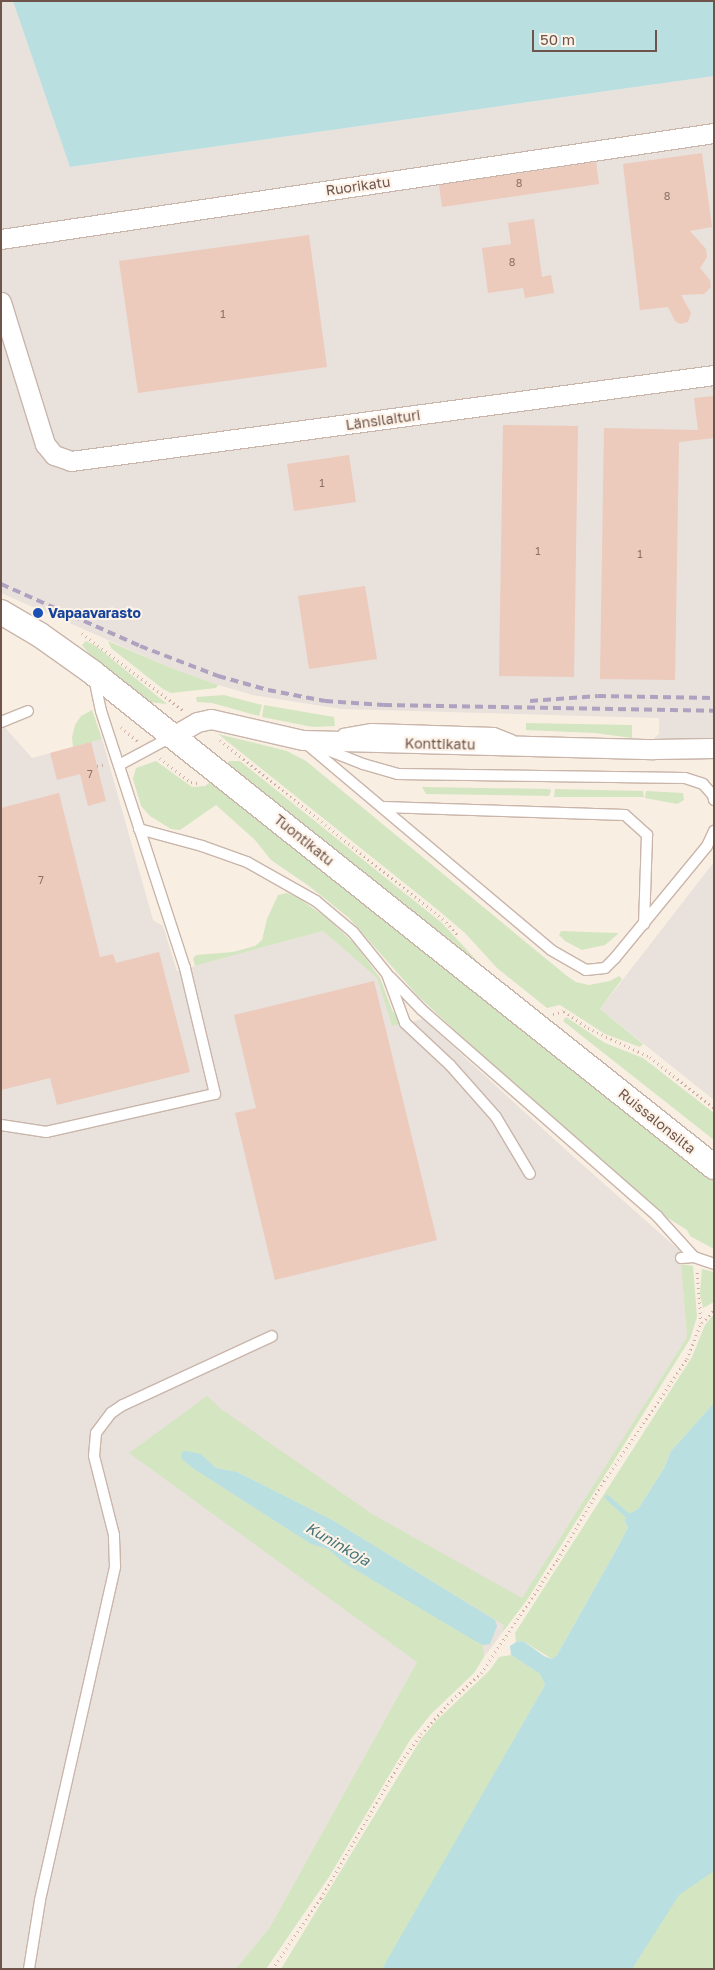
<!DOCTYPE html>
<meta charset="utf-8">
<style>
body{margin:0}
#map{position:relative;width:715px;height:1970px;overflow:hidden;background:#f9eee2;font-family:"Golos Text",sans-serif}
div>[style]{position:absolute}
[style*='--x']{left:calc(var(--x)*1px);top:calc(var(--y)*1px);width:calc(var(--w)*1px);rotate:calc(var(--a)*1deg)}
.industrial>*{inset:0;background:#e9e1dc}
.green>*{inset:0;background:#d4e5c2}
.water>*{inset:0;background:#b9dfe1}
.stream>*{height:5px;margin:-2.5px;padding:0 2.5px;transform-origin:2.5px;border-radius:2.5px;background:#b9dfe1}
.building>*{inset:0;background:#eccabc}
.path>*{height:3px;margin-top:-1.5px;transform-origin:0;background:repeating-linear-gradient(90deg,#d0ada0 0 1px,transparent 0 5px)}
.roads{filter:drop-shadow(1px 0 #c9b5aa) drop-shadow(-1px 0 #c9b5aa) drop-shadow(0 1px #c9b5aa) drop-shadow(0 -1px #c9b5aa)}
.service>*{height:10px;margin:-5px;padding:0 5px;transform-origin:5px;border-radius:5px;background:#fff}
.minor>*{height:19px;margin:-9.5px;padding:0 9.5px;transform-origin:9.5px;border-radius:9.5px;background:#fff}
.tertiary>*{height:24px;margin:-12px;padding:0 12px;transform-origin:12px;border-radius:12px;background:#fff}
.rail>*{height:4px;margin-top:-2px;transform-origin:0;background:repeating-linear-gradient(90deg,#afa2c1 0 8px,transparent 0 13px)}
.dots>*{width:14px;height:14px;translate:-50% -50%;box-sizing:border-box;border:2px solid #fdf2e7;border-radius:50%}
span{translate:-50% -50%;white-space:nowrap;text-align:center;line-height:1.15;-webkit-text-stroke:4px #fdf2e7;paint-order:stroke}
.number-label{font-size:11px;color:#8e7267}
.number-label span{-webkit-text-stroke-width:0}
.street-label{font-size:14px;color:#6e544b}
.transit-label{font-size:14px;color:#164399;font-weight:700}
.left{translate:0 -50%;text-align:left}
.water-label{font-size:15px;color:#447679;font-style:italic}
.frame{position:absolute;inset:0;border:2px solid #6e544b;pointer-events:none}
.scale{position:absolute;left:532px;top:30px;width:125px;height:22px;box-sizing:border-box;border:2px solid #6e544b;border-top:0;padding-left:6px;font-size:15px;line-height:18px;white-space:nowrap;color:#6e544b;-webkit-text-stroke:4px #fdf2e7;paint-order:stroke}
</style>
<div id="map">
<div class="industrial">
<div style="clip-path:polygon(1px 1px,13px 1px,71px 167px,714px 76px,714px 760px,654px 760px,654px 738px,659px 734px,659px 718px,341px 709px,253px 695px,218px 685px,174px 669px,1px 593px)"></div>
<div style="clip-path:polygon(1px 723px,32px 758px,102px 739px,153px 920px,163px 926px,177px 971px,323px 931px,377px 978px,392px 1026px,423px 1019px,567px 1151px,680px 1251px,687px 1337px,505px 1625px,502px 1633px,484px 1657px,417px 1662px,270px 1927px,237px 1969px,1px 1969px)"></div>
<div style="clip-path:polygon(714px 862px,714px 1100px,600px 1009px)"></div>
</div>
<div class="green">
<div style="clip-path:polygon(86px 641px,96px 646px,167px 704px,147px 702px,96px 662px,82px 645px)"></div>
<div style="clip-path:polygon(108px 641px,174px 669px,218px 685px,216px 688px,171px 693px,163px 689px,111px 648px)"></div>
<div style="clip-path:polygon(224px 695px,262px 705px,259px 716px,212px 703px,197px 702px,196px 697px)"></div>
<div style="clip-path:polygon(264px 705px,334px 717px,335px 726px,313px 727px,262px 717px)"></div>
<div style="clip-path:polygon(92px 710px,102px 739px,73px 747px,72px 737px,75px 725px,81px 716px)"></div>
<div style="clip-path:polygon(526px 723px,632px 725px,632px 738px,595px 733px,526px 730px)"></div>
<div style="clip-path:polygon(218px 734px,287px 751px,306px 761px,567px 976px,576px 982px,589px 985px,610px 981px,619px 976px,622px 979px,600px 1009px,643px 1044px,640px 1047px,605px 1034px,560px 1005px,547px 1008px,497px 968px,465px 933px,438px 910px)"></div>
<div style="clip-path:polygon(156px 761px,192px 787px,205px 786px,213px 780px,714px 1181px,714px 1249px,690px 1236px,687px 1230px,652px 1208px,536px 1106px,417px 995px,349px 918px,309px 886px,271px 860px,255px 840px,216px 805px,180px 830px,171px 829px,150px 816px,141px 806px,133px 779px,136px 768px)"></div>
<div style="clip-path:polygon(229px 761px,240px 761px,442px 923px,491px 976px,226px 766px)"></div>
<div style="clip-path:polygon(422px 787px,550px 789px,551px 791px,549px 796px,426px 794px)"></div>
<div style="clip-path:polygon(555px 789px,643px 791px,644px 797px,554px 797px)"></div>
<div style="clip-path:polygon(646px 791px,683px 793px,684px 800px,677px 804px,645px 798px)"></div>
<div style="clip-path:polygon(287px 893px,297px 897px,327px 918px,356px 945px,380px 978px,392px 1010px,401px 1024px,392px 1026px,377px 978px,323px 931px,195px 966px,193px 958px,196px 955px,233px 952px,255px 946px,262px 940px,267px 919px,278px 895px)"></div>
<div style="clip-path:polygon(561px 931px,618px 933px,618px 934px,605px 945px,582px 950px,565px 941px,559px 935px)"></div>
<div style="clip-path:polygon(566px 1017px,605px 1043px,643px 1058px,714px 1113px,714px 1140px,563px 1021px)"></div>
<div style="clip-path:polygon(681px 1264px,693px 1266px,697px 1317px,690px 1339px,527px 1600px,502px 1633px,504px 1625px,334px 1521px,237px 1472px,216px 1468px,201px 1454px,181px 1458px,194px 1469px,311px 1544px,328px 1549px,344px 1563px,483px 1645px,484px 1657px,474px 1673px,431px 1714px,410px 1740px,329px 1877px,266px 1969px,236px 1969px,270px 1927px,417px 1662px,129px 1453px,207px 1396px,221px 1409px,372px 1514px,522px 1598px,687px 1337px)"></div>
<div style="clip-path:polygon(702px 1269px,714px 1272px,714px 1302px,703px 1308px,700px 1294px)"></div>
<div style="clip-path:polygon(714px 1314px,714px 1403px,671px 1451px,664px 1468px,638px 1509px,630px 1513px,624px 1520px,628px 1527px,620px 1543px,557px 1655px,552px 1659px,523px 1641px,516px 1642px,515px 1633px,692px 1357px,705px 1325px)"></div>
<div style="clip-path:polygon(511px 1655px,540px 1674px,545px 1685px,388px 1961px,382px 1969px,281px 1969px,421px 1739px,436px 1721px,490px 1670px,499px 1657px)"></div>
<div style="clip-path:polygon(714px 1789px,714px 1969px,613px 1969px)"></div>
</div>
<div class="water">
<div style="clip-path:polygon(13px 1px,714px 1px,714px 76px,70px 167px)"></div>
<div style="clip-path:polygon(714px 1403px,714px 1871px,679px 1895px,632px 1969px,382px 1969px,545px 1685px,540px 1674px,511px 1655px,510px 1646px,516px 1642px,523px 1641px,544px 1656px,552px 1659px,557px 1655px,620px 1543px,628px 1527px,624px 1520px,630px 1513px,638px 1509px,664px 1468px,671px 1451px)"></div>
<div style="clip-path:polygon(186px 1451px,201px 1454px,216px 1468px,237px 1472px,334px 1521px,495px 1620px,497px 1626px,490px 1644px,483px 1645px,477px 1642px,344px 1563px,328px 1549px,311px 1544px,194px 1469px,181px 1458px,182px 1452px)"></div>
</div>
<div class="stream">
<div style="--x:607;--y:1497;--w:28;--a:42"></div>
</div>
<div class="building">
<div style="clip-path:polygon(702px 153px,712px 227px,690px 231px,706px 249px,707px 257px,700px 268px,710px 280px,711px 287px,704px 294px,681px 295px,691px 313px,688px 322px,680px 324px,675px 321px,668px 307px,640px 310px,623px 164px)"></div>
<div style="clip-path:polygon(596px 162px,599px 184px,442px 207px,439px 185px)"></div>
<div style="clip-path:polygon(534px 219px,542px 277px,551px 275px,554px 293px,525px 298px,523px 288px,488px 293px,482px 248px,511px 244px,508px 223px)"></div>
<div style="clip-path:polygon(309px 235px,327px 367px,138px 393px,119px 261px)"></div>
<div style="clip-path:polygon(714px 396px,714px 438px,679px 442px,675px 680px,600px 679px,604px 428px,698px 430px,694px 398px)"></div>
<div style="clip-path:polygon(503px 425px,578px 426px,574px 677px,499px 676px)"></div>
<div style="clip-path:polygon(349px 455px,356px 502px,294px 511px,287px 464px)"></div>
<div style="clip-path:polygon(365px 586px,377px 659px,309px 669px,298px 596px)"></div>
<div style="clip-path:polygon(91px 742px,106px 801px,88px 806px,80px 774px,57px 780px,50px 753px)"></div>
<div style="clip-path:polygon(59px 793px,100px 957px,113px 954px,116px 963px,159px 952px,190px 1072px,57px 1105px,50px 1078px,1px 1090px,1px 808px)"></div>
<div style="clip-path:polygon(374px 981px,437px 1240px,275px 1280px,235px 1113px,256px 1108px,234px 1015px)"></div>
</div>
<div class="path">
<div style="--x:82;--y:633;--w:128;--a:37.4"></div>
<div style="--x:121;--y:727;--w:23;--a:40"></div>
<div style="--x:220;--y:740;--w:290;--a:38.8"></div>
<div style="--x:446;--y:922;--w:18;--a:49"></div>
<div style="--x:160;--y:758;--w:39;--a:38"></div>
<div style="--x:191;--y:782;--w:7;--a:8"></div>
<div style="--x:97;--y:766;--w:9;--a:-13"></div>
<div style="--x:553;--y:1014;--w:11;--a:-15"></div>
<div style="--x:564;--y:1011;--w:29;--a:35"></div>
<div style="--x:588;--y:1028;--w:68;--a:25.1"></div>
<div style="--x:650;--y:1057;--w:82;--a:38.6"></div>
<div style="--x:702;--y:1323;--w:18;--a:-47"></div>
<div style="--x:272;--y:1969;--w:86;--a:-55.4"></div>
<div style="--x:321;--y:1898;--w:159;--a:-59.7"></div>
<div style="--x:401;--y:1761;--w:34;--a:-53"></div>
<div style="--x:421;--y:1734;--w:46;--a:-47.6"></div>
<div style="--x:452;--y:1700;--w:40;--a:-43"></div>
<div style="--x:481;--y:1673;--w:138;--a:-56"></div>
<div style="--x:558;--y:1559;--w:91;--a:-59.5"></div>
<div style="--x:604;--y:1481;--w:148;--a:-55.8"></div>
<div style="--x:687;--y:1359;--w:39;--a:-69"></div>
<div style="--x:701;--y:1323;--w:53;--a:-94.3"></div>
</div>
<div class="roads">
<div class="service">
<div style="--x:1;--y:722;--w:29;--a:-22"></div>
<div style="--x:343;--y:734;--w:29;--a:-10"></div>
<div style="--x:372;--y:729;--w:122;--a:1.9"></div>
<div style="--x:494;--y:733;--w:19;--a:21"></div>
<div style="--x:303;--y:741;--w:324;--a:40.1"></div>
<div style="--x:551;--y:950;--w:40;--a:29.7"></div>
<div style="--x:586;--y:970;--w:19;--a:-6"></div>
<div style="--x:605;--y:968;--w:14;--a:-45"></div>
<div style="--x:615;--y:958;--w:145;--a:-50.6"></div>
<div style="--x:707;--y:846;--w:17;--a:-65"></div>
<div style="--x:315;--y:745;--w:52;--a:21.6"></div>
<div style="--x:363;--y:764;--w:35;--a:16"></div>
<div style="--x:397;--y:774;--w:288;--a:0.8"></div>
<div style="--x:685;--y:778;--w:19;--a:18"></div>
<div style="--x:703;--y:784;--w:15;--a:48"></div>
<div style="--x:713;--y:795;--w:5;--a:79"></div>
<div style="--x:119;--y:765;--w:61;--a:-28.2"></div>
<div style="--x:383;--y:807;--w:242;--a:1.9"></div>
<div style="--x:625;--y:815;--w:30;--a:42"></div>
<div style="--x:647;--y:835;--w:89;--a:91.9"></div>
<div style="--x:139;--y:829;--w:65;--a:15.1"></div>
<div style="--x:202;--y:846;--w:48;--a:19.6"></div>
<div style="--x:247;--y:862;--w:79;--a:29.5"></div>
<div style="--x:316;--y:901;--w:48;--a:40"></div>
<div style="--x:353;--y:932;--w:54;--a:51"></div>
<div style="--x:387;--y:974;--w:52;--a:69.8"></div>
<div style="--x:405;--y:1023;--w:62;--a:43"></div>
<div style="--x:450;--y:1065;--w:69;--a:48.5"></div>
<div style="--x:496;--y:1117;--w:66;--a:59.2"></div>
<div style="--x:390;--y:977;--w:46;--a:45.9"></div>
<div style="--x:422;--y:1010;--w:313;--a:41.2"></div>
<div style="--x:657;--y:1216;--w:55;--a:47.9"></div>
<div style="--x:1;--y:1125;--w:46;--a:8.8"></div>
<div style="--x:46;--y:1132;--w:173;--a:-12.7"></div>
<div style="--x:215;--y:1094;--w:130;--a:-103.4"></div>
<div style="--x:185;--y:968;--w:270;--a:-108.1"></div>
<div style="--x:101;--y:711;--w:33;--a:-102"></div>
<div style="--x:681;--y:1258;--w:13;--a:-4"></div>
<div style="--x:694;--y:1257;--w:21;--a:19"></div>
<div style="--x:29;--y:1969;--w:70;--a:-80.9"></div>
<div style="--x:40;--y:1900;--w:342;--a:-77.3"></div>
<div style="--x:115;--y:1566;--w:31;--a:-92"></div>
<div style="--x:114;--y:1535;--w:81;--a:-104.2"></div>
<div style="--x:94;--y:1456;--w:23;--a:-85"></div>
<div style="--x:96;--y:1433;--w:25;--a:-53"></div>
<div style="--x:111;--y:1413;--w:14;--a:-34"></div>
<div style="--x:123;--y:1405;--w:164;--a:-24.8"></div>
</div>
<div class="minor">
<div style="--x:1;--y:239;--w:721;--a:-8.46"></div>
<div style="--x:1;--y:302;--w:149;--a:72.8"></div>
<div style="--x:45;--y:444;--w:14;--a:51"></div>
<div style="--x:54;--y:455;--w:18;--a:19"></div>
<div style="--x:71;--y:461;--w:649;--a:-7.62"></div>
<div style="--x:173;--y:736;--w:28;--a:-30"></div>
<div style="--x:197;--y:722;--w:14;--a:-12"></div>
<div style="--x:211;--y:719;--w:94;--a:12.9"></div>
<div style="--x:303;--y:740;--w:351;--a:1.5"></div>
<div style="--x:654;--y:749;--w:60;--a:-1"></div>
</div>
<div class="tertiary">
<div style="--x:1;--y:612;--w:45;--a:30.5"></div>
<div style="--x:40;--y:635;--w:64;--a:35.4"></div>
<div style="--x:92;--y:672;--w:795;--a:38.51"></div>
</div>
</div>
<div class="rail">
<div style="--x:1;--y:584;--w:152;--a:24"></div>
<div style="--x:140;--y:646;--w:84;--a:21"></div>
<div style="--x:218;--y:676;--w:52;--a:15.6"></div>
<div style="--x:268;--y:690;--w:58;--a:10.9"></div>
<div style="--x:325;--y:701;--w:59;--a:3.9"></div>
<div style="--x:384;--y:705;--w:330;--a:1"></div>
<div style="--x:530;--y:701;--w:68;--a:-4.2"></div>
<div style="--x:598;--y:696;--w:116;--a:1"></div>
</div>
<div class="dots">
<div style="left:38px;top:613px;background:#1a4fb4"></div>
</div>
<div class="number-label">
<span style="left:519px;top:183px">8</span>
<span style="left:667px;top:196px">8</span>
<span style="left:512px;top:262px">8</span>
<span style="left:223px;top:314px">1</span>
<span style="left:322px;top:483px">1</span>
<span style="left:538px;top:551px">1</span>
<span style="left:640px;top:554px">1</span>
<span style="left:90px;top:774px">7</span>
<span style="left:41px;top:880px">7</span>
</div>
<div class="street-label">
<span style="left:358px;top:186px;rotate:-8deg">Ruorikatu</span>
<span style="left:383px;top:420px;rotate:-8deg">Länsilaituri</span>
<span style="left:440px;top:744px;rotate:1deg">Konttikatu</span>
<span style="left:304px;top:840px;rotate:39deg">Tuontikatu</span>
<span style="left:657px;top:1121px;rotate:39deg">Ruissalonsilta</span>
</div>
<div class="transit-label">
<span class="left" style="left:48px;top:613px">Vapaavarasto</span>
</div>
<div class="water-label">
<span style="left:338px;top:1544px;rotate:30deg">Kuninkoja</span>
</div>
<div class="frame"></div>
<div class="scale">50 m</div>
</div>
